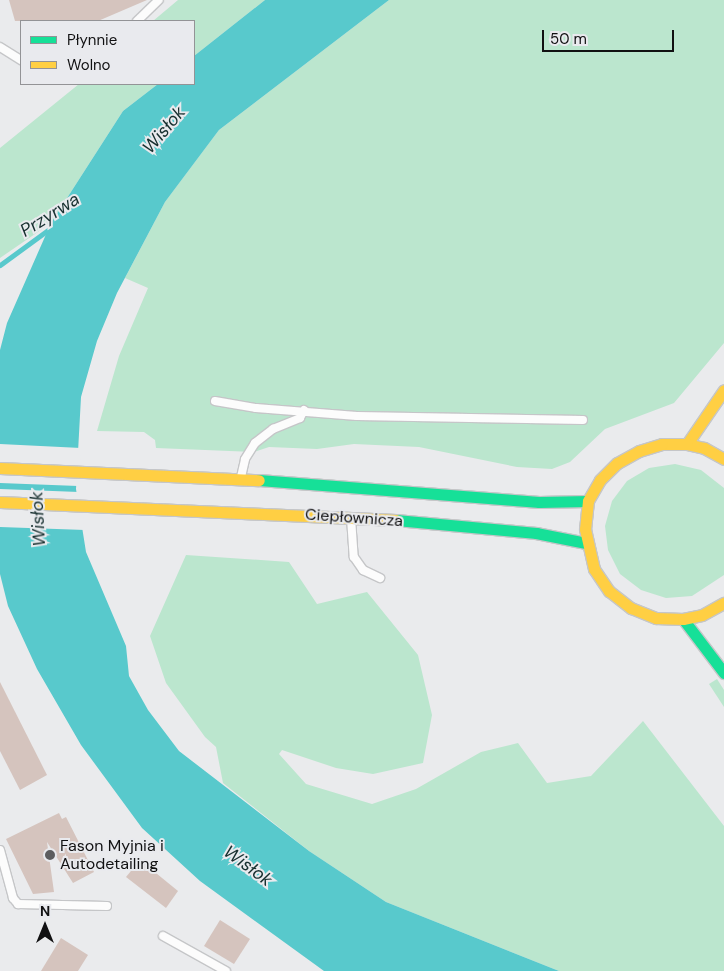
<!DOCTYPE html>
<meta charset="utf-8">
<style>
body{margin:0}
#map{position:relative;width:724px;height:971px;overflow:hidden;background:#eaebed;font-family:"DM Sans",sans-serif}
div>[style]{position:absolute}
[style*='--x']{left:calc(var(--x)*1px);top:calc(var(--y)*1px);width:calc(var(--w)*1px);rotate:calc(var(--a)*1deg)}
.green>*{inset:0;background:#bbe6ce}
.water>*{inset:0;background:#58c9cc}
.pier>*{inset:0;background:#eaebed}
.stream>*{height:5px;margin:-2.5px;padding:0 2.5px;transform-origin:2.5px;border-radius:2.5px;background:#58c9cc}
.building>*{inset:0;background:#d5c4be}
.roads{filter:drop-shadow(1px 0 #c5c6c8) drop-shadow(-1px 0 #c5c6c8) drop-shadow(0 1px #c5c6c8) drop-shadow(0 -1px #c5c6c8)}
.lane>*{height:8px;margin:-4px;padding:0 4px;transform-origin:4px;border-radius:4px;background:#fcfcfc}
.fast>*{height:11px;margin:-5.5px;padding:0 5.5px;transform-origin:5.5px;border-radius:5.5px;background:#16e098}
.slow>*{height:11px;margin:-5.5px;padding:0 5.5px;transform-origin:5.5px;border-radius:5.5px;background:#ffcf43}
.dots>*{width:14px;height:14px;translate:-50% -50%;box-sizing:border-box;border:2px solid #e9eaee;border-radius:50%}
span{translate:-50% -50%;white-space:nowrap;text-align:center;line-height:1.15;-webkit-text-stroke:4px #e9eaee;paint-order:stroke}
.street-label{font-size:16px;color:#111112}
.poi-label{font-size:16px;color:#111112}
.left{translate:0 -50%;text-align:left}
.water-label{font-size:18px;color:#172f2f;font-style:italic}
.legend{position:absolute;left:20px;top:20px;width:175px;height:65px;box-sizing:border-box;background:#e9eaee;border:1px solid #939396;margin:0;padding:6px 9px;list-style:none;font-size:15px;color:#111112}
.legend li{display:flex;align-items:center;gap:10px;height:25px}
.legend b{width:25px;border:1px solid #939396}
.north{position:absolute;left:20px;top:901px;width:50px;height:50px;-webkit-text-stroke:4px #e9eaee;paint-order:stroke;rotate:0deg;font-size:14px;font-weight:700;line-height:20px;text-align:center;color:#111112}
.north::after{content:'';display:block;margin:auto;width:18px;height:22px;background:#111112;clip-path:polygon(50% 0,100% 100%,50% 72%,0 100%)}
.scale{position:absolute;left:542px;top:30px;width:132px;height:22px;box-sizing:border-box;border:2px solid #111112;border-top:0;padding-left:6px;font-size:15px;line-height:18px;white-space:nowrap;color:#111112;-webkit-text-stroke:4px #e9eaee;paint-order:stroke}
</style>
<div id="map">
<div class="green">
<div style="clip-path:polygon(178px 0,265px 0,194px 56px,194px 21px,153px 21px)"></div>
<div style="clip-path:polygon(389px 0,724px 0,724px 343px,674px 403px,605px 429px,570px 462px,552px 469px,517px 467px,419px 447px,354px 444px,317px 449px,269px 447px,254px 452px,156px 448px,155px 440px,144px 432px,97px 431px,119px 356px,148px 288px,125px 278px,165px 202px,219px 130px)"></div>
<div style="clip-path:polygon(79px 84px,158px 84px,123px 111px,51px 223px,0 258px,0 148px)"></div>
<div style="clip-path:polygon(675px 464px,701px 470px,724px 488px,724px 575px,692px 596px,666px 598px,641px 590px,620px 574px,608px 550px,605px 526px,612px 501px,627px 481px,649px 468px)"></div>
<div style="clip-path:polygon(186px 555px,289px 562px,317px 604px,367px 592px,418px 655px,432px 715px,423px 763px,373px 774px,336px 768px,282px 750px,279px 754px,306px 784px,372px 804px,416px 789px,481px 752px,518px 743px,547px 783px,591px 776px,643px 721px,724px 826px,724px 971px,559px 971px,386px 902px,309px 851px,223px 783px,216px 747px,205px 737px,166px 683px,150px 636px)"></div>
<div style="clip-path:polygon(717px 679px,724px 690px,724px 707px,709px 684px)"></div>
</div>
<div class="water">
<div style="clip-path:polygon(265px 0,389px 0,219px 130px,165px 202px,117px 293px,97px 341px,81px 397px,76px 489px,86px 552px,126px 646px,129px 676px,148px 710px,179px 751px,309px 851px,386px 902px,559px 971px,324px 971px,200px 881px,142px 828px,81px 745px,37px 669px,8px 606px,0 574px,0 350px,7px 323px,51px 223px,123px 111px,158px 84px,194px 84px,194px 56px)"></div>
</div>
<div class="pier">
<div style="clip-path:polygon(0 444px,81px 448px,78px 486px,0 483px)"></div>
<div style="clip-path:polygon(0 489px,79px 492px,85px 530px,0 527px)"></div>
</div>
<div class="stream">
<div style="--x:0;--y:265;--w:64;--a:-36.2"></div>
</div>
<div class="building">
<div style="clip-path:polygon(9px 0,147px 0,98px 21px,15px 21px)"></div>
<div style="clip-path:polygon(0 682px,47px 775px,20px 790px,0 751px)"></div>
<div style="clip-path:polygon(59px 813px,62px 819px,66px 817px,94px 872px,73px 883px,47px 842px,54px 892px,33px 894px,6px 839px)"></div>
<div style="clip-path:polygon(140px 860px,178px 891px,166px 908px,126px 877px)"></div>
<div style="clip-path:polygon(220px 920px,250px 939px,234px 964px,204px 946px)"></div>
<div style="clip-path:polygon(61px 938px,88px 955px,78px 971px,41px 971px)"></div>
</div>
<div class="roads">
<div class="lane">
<div style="--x:137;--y:21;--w:30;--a:-44"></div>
<div style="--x:0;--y:47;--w:25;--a:32"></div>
<div style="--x:215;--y:401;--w:42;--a:9.7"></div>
<div style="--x:256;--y:408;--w:101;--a:4.5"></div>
<div style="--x:357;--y:416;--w:226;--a:1"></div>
<div style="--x:241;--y:477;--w:18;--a:-77"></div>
<div style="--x:245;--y:459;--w:19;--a:-58"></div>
<div style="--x:255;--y:443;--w:23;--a:-38"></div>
<div style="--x:273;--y:429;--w:29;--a:-22"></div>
<div style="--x:300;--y:418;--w:9;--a:-63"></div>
<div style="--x:351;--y:518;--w:39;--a:86"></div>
<div style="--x:354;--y:557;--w:16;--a:55"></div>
<div style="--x:363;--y:570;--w:19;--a:25"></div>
<div style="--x:0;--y:850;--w:50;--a:74.8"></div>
<div style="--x:13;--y:898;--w:8;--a:50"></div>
<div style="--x:18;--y:904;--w:89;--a:1.3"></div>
<div style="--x:163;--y:936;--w:72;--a:29.1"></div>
</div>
<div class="fast">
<div style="--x:259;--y:480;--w:281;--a:4.5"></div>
<div style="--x:539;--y:502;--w:49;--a:-1.2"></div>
<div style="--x:396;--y:520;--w:141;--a:5.3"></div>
<div style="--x:536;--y:533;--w:51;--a:11.3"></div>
<div style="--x:683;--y:619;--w:68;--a:52.8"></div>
</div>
<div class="slow">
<div style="--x:687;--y:444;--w:65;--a:-55.6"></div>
<div style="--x:724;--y:459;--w:23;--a:-151"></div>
<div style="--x:704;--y:448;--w:17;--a:-167"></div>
<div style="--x:687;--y:444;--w:25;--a:180"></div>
<div style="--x:662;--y:444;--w:24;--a:163"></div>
<div style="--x:639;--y:451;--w:25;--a:151"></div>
<div style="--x:617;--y:463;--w:24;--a:135"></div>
<div style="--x:600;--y:480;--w:24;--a:120"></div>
<div style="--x:588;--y:501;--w:28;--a:96"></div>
<div style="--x:585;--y:529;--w:41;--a:77.3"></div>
<div style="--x:594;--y:569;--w:27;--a:56"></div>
<div style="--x:609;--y:591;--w:28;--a:38"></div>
<div style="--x:631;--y:608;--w:27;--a:22"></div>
<div style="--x:656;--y:618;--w:27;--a:2"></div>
<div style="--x:683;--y:619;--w:19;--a:-12"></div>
<div style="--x:702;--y:615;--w:25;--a:-29"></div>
<div style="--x:0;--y:468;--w:259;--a:2.7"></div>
<div style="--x:0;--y:502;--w:396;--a:2.6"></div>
</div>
</div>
<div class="dots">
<div style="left:50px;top:855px;background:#5d5d5f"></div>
</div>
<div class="street-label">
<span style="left:354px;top:518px;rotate:4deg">Ciepłownicza</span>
</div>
<div class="poi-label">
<span class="left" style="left:60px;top:855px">Fason Myjnia i<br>Autodetailing</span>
</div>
<div class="water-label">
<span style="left:164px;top:130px;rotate:-50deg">Wisłok</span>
<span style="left:50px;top:215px;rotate:-32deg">Przyrwa</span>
<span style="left:38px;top:519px;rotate:-93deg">Wisłok</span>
<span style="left:248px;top:866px;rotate:36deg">Wisłok</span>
</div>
<ul class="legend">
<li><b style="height:6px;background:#16e098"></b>Płynnie</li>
<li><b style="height:6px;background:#ffcf43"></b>Wolno</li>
</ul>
<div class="north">N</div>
<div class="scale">50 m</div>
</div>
